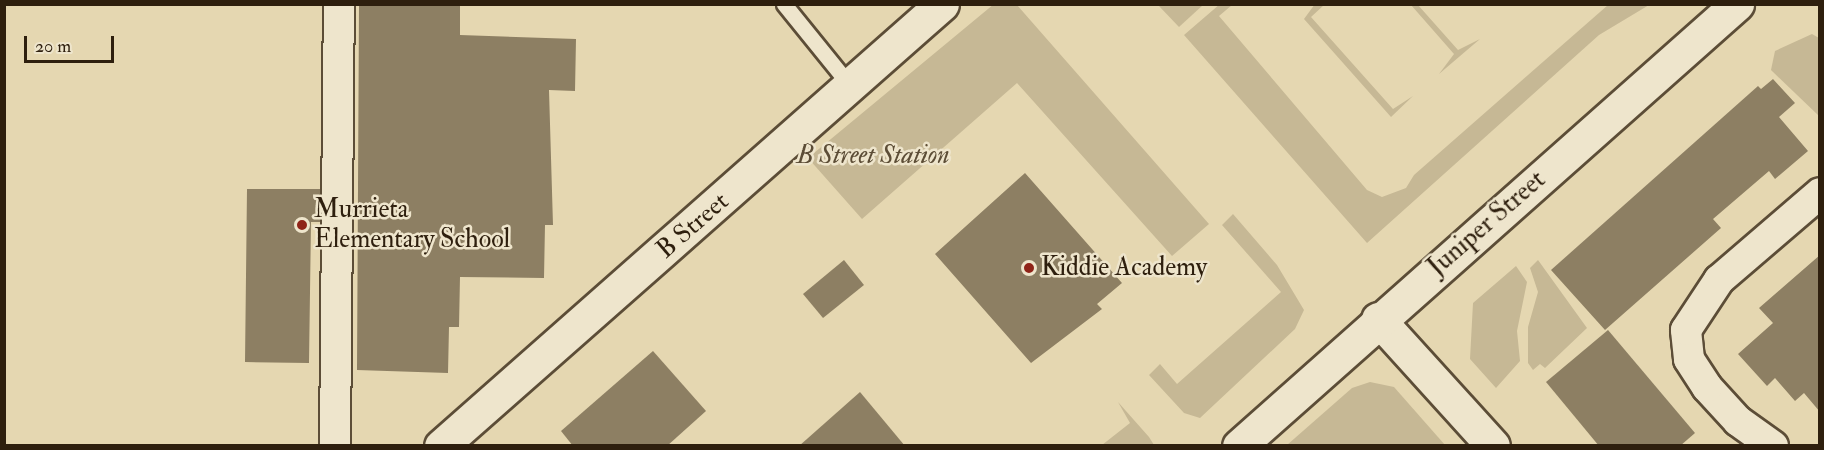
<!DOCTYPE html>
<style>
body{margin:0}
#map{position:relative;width:1824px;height:450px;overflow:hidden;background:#e5d7b1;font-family:"IM FELL Double Pica",serif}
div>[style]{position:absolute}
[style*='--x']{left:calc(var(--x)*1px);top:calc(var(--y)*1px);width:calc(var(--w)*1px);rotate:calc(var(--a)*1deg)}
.green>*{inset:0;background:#c6b895}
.building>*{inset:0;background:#8d7f63}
.roads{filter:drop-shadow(2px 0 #5c4d37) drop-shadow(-2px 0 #5c4d37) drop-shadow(0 2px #5c4d37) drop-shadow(0 -2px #5c4d37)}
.lane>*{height:15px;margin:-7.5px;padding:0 7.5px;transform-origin:7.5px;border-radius:7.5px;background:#eee5cc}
.street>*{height:30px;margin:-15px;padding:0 15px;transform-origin:15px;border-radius:15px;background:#eee5cc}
.secondary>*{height:33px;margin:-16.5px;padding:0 16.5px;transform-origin:16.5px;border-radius:16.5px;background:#eee5cc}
.dots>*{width:16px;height:16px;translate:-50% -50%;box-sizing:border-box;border:3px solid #eee5cc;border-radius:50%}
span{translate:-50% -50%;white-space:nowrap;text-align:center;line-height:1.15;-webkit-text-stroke:5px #eee5cc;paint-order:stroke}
.park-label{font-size:26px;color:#5c4d36;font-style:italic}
.poi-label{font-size:26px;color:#2e1f0e}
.left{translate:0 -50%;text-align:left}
.street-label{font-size:26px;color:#2e1f0e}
.frame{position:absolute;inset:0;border:6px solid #2e1f0e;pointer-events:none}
.scale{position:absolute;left:24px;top:36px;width:90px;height:27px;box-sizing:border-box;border:3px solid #2e1f0e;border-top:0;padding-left:8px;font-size:18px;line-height:21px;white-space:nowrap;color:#2e1f0e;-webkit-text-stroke:4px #eee5cc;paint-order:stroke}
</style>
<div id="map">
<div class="green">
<div style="clip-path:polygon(994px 4px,1017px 5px,1209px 224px,1172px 256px,1017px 83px,862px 219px,808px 158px)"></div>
<div style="clip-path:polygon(1220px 4px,1232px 5px,1219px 16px,1367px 190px,1382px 197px,1406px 188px,1414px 175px,1608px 5px,1649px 5px,1599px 35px,1367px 243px,1184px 35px)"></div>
<div style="clip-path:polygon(1315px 4px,1324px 5px,1311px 17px,1393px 109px,1413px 96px,1391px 117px,1304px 19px)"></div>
<div style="clip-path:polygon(1158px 5px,1203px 5px,1179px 27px)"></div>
<div style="clip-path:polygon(1411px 5px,1418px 5px,1458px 50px,1480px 39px,1439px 74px,1454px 54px)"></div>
<div style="clip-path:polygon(1812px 34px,1819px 38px,1819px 116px,1771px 70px,1775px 51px)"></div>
<div style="clip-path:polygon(1233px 214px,1277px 265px,1304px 310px,1295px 329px,1200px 418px,1184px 413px,1149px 375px,1160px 364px,1177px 384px,1281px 292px,1222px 225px)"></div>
<div style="clip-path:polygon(1538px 260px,1587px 328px,1545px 368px,1540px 364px,1533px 370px,1528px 363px,1528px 327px,1538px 292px,1530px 268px)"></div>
<div style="clip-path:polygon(1516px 266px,1527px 282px,1517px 331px,1520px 361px,1496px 388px,1470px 359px,1473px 303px)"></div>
<div style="clip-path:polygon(1370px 382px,1394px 387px,1445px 445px,1287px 445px,1352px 388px)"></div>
<div style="clip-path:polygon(1118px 402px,1149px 437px,1154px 445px,1102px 445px,1130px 423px)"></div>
</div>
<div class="building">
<div style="clip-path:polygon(359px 4px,460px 4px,460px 35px,576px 39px,575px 91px,549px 90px,553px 225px,545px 225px,544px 278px,460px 277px,459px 327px,449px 327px,448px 373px,357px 370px)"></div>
<div style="clip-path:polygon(1773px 79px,1795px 103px,1779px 117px,1808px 151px,1775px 179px,1769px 171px,1713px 219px,1721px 228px,1605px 330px,1551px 270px,1758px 86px,1761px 89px)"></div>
<div style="clip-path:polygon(1025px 173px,1122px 283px,1097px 304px,1102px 309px,1031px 363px,935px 254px)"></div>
<div style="clip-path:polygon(247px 189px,320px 189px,320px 222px,311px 222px,309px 363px,245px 362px)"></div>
<div style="clip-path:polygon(1820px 255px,1820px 412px,1804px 393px,1795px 401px,1775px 378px,1767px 386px,1738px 354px,1773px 323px,1759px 308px)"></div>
<div style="clip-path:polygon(844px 260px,864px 285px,823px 318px,803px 294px)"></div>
<div style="clip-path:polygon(1608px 330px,1695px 433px,1680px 446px,1599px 446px,1546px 382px)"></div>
<div style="clip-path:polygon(653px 351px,706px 411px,667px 446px,573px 446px,561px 431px)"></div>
<div style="clip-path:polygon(860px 392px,905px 446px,799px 446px)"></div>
</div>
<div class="roads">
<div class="lane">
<div style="--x:784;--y:4;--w:108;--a:51"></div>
</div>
<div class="street">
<div style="--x:335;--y:446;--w:442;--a:-89.5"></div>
<div style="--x:1773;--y:446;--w:43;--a:-144.5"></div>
<div style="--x:1738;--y:421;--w:46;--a:-132.4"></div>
<div style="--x:1707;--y:387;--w:33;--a:-123"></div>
<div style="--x:1689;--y:359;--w:29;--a:-96"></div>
<div style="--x:1686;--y:330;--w:60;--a:-56.6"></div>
<div style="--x:1719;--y:280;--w:133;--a:-40.7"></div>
</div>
<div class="secondary">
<div style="--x:1378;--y:319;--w:171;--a:47.8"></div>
<div style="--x:441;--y:446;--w:668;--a:-41.42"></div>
<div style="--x:1239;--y:446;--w:666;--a:-41.59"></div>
</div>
</div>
<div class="dots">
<div style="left:302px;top:225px;background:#8f2418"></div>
<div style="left:1029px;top:268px;background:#8f2418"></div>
</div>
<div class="park-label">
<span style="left:873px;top:156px">B Street Station</span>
</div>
<div class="poi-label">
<span class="left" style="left:314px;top:225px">Murrieta<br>Elementary School</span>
<span class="left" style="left:1041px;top:268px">Kiddie Academy</span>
</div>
<div class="street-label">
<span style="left:1487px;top:224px;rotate:-41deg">Juniper Street</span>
<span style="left:693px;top:226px;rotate:-41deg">B Street</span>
</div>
<div class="frame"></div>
<div class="scale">20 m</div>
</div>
